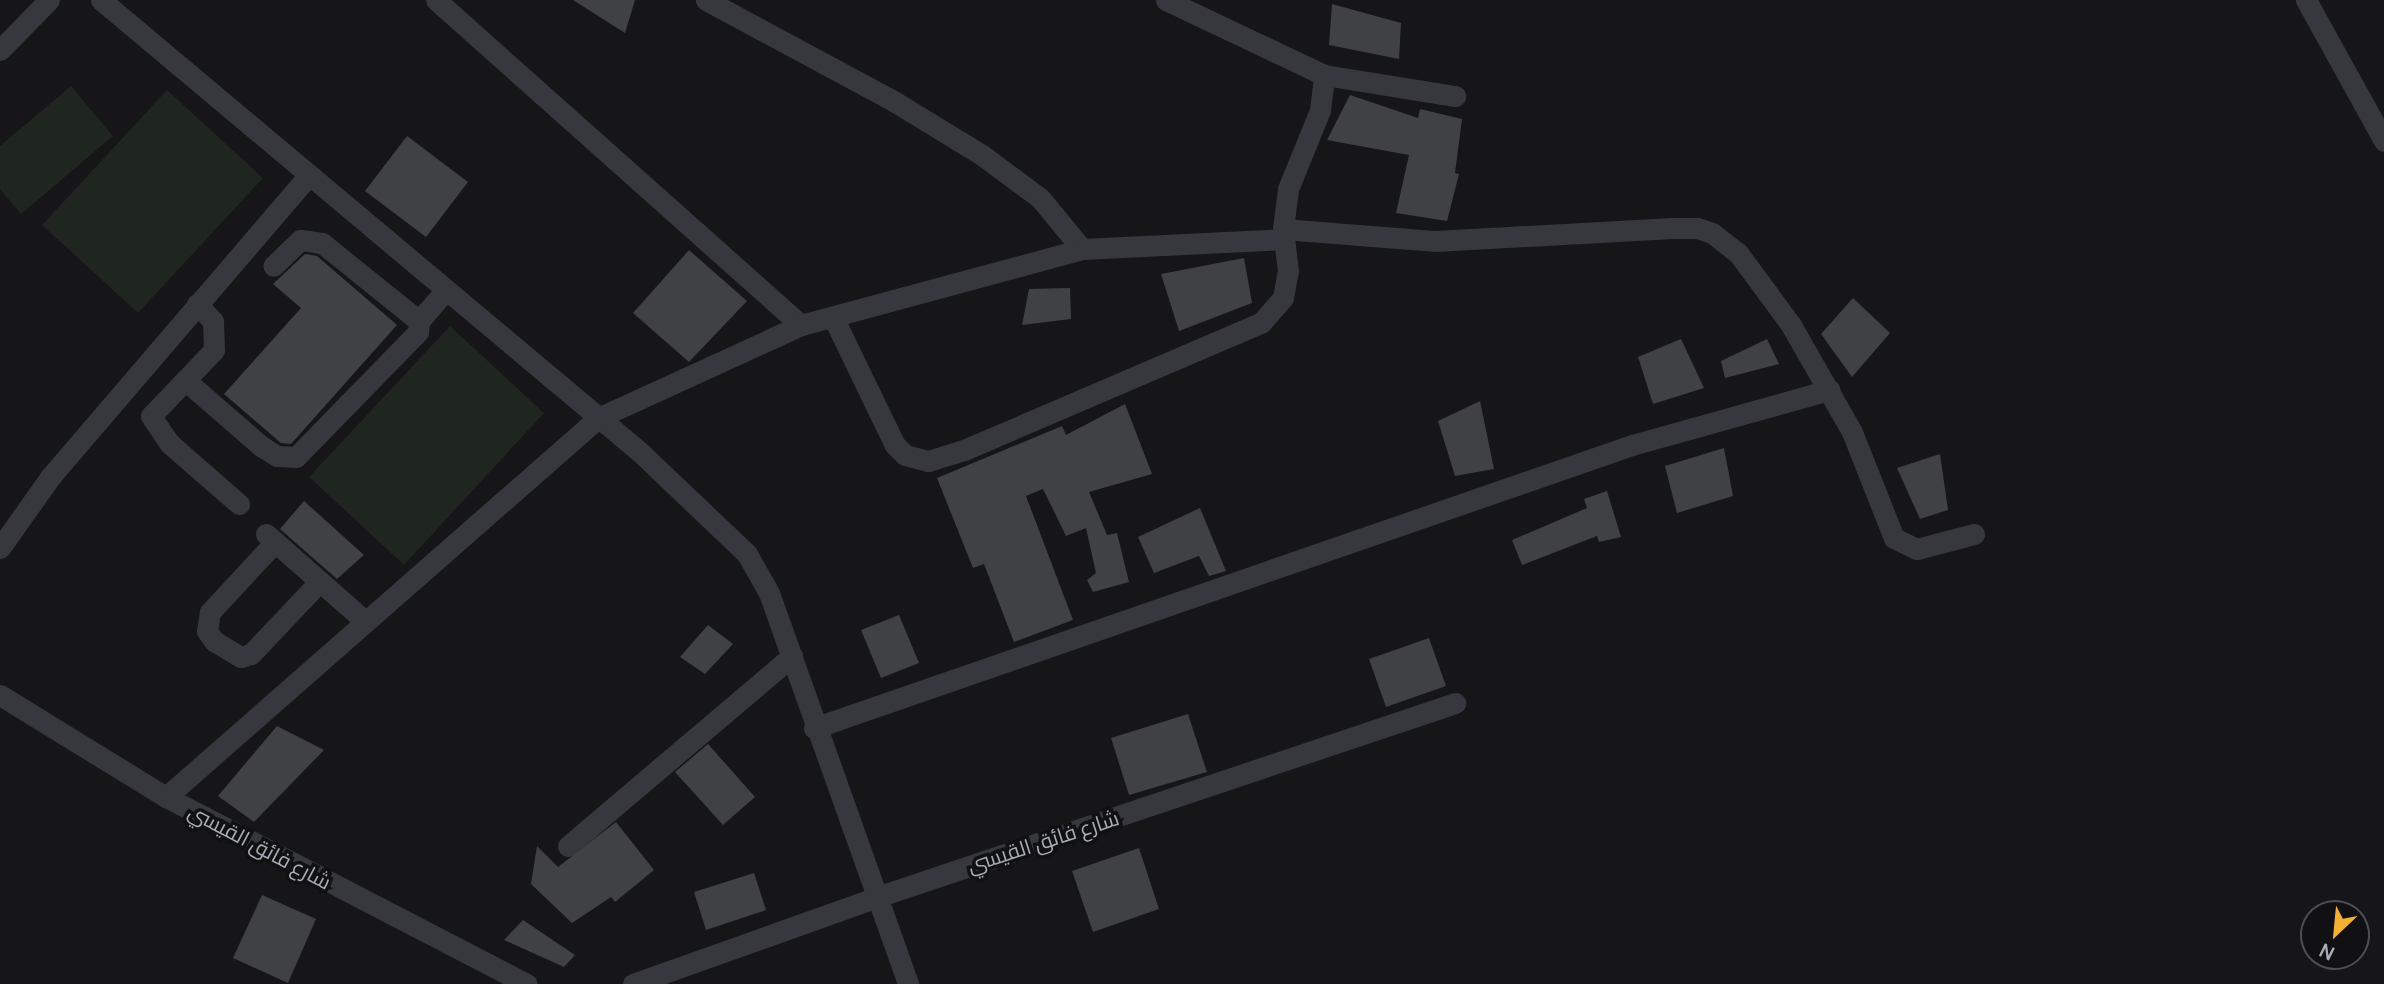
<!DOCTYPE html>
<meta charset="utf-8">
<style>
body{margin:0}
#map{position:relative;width:2384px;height:984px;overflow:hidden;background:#161618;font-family:Manrope,Cairo,sans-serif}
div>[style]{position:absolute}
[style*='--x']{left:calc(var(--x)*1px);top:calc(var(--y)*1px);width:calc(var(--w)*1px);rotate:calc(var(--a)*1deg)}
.green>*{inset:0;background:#1e261f}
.building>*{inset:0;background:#404145}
.minor>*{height:21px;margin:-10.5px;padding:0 10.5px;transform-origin:10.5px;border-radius:10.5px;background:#37383d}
span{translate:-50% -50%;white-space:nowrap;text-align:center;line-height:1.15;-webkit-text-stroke:7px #111113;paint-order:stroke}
.street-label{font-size:21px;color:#a8adb8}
.north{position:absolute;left:2300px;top:900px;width:70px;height:70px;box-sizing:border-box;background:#111113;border:2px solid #4d4f55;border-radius:50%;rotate:206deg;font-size:19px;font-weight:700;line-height:28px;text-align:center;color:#a8adb8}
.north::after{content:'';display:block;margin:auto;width:24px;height:32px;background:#f2b134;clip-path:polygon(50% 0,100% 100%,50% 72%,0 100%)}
</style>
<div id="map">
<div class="green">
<div style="clip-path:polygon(71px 86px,113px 136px,21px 214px,0 189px,0 146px)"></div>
<div style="clip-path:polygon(167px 90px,263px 178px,138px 313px,42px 225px)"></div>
<div style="clip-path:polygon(450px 326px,544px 413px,404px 565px,309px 477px)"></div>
</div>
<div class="building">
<div style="clip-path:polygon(573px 0,635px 0,625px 33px)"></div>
<div style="clip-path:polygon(1332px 4px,1401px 23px,1399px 59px,1329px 45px)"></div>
<div style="clip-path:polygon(1350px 95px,1418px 118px,1420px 109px,1462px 119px,1455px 173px,1459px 174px,1447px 221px,1396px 213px,1409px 155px,1327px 140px)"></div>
<div style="clip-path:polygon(407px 136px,468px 182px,426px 237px,365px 191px)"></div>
<div style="clip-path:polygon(689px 250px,747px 301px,689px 362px,633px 313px)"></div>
<div style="clip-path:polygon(305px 254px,317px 256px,397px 325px,291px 444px,281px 443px,224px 394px,301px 308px,273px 284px)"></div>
<div style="clip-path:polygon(1244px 258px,1252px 303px,1179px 331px,1161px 274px)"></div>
<div style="clip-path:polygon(1070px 288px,1071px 319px,1022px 325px,1029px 289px)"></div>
<div style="clip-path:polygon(1853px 298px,1890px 333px,1852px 377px,1821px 334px)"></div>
<div style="clip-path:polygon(1681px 339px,1704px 388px,1653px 404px,1638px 357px)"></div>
<div style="clip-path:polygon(1767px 339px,1779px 364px,1725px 378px,1721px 361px)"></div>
<div style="clip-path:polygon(1480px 401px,1494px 469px,1455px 476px,1438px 421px)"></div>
<div style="clip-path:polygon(1125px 404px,1152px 474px,1089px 492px,1107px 535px,1117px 533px,1129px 582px,1093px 592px,1087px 580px,1096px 573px,1086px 528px,1066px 536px,1043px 489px,1026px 496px,1073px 620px,1014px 642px,984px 564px,973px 568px,937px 478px,1062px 426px,1066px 435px)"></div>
<div style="clip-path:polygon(1724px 448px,1733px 496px,1677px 513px,1665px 466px)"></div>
<div style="clip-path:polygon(1940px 454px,1948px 510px,1920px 519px,1897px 468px)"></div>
<div style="clip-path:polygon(1607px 491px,1621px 537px,1599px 542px,1597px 536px,1522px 565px,1512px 540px,1587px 508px,1584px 499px)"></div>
<div style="clip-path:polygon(304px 501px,364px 555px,337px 579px,280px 529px)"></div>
<div style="clip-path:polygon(1200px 508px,1226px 571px,1209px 576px,1199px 556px,1154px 573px,1138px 537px)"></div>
<div style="clip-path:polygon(899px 615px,919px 663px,881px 678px,861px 630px)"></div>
<div style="clip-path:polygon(708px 625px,733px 644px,705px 674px,680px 657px)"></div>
<div style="clip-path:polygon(1429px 638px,1446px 686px,1386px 707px,1369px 659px)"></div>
<div style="clip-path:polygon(1188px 714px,1207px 772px,1129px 795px,1111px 738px)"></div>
<div style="clip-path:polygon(277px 726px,324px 750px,254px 822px,218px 796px)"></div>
<div style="clip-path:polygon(708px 744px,755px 797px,723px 825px,675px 772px)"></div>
<div style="clip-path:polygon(616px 822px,654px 870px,615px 902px,611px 897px,572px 923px,531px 884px,537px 846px,558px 867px)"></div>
<div style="clip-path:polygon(1139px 848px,1159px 909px,1093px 932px,1072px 871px)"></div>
<div style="clip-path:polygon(754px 873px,766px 910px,706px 930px,694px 892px)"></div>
<div style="clip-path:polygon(262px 895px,316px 919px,288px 983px,233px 958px)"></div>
<div style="clip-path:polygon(523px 920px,575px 955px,564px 967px,504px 940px)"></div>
</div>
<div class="minor">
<div style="--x:101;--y:0;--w:705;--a:39.99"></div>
<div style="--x:641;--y:453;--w:146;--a:43.6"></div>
<div style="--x:747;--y:554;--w:45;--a:60.6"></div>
<div style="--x:769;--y:593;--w:415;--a:70.4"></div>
<div style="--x:436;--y:0;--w:489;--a:41.7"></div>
<div style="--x:706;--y:0;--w:211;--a:28.3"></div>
<div style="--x:892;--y:100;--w:105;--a:31.4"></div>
<div style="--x:982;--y:155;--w:72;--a:36.6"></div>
<div style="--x:1040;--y:198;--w:66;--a:50.5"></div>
<div style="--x:1166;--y:0;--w:175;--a:25.4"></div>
<div style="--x:1324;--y:75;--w:133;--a:9.1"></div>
<div style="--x:2306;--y:0;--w:161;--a:61"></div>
<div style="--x:0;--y:50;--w:70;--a:-45.6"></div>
<div style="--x:1283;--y:229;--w:151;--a:4.5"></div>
<div style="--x:1434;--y:241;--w:239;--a:-3.1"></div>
<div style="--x:1673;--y:228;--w:24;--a:0"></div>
<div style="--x:1697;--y:228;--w:16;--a:18"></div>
<div style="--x:1712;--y:233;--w:33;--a:38"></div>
<div style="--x:1738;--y:253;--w:89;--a:53.6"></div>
<div style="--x:1791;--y:325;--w:123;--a:60.3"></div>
<div style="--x:1852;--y:432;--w:114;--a:68.4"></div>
<div style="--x:1894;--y:538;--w:25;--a:26"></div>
<div style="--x:1917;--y:549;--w:59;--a:-14.7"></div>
<div style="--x:197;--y:304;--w:23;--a:47"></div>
<div style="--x:213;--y:321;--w:29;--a:88"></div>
<div style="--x:214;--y:350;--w:91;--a:133.7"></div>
<div style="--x:151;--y:416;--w:32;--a:56"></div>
<div style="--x:169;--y:443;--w:93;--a:41.1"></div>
<div style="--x:833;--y:317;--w:142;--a:64.2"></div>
<div style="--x:895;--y:445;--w:14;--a:45"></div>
<div style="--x:905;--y:455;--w:24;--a:15"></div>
<div style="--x:928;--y:461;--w:38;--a:-17"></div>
<div style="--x:964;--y:450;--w:323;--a:-23.2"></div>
<div style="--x:1261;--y:323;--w:33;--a:-49"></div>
<div style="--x:1283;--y:298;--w:27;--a:-80"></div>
<div style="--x:1288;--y:271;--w:42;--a:-96.8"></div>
<div style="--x:1283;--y:229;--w:40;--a:-82.9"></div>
<div style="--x:1288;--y:189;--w:85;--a:-67.9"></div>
<div style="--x:1320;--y:110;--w:35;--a:-83"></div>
<div style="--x:419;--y:321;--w:40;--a:-49"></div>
<div style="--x:185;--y:380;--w:101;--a:41"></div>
<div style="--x:261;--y:446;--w:19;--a:32"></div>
<div style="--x:277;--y:456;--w:19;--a:3"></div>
<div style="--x:296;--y:457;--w:175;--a:-45.7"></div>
<div style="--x:418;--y:332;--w:11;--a:-85"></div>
<div style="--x:419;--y:321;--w:124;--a:-141.2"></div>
<div style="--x:322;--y:243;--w:22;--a:-172"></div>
<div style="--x:300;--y:240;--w:37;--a:136"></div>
<div style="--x:266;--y:534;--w:133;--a:41.3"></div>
<div style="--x:275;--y:542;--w:96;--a:132.9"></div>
<div style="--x:210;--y:612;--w:19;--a:99"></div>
<div style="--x:207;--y:631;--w:12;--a:55"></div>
<div style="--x:214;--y:641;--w:31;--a:31"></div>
<div style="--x:241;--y:657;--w:10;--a:-17"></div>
<div style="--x:251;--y:654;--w:100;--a:-46.6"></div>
<div style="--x:0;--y:548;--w:88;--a:-54.7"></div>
<div style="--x:51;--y:476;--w:394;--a:-49.4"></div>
<div style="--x:0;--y:695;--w:195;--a:31.6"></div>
<div style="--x:166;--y:797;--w:406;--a:27.4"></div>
<div style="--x:814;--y:728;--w:866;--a:-19.08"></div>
<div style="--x:1632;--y:445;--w:205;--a:-15.6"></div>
<div style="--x:166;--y:797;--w:575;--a:-41.26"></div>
<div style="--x:598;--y:418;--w:223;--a:-24.6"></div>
<div style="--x:801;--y:325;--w:291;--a:-15.1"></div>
<div style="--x:1082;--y:249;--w:202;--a:-2.8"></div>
<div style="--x:568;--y:846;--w:294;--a:-40.3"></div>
<div style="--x:633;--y:984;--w:259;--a:-19.6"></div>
<div style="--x:877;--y:897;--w:610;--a:-18.55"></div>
</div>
<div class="street-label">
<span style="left:1043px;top:841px;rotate:-18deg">شارع فائق القيسي</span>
<span style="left:260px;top:846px;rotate:28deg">شارع فائق القيسي</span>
</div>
<div class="north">N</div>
</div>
